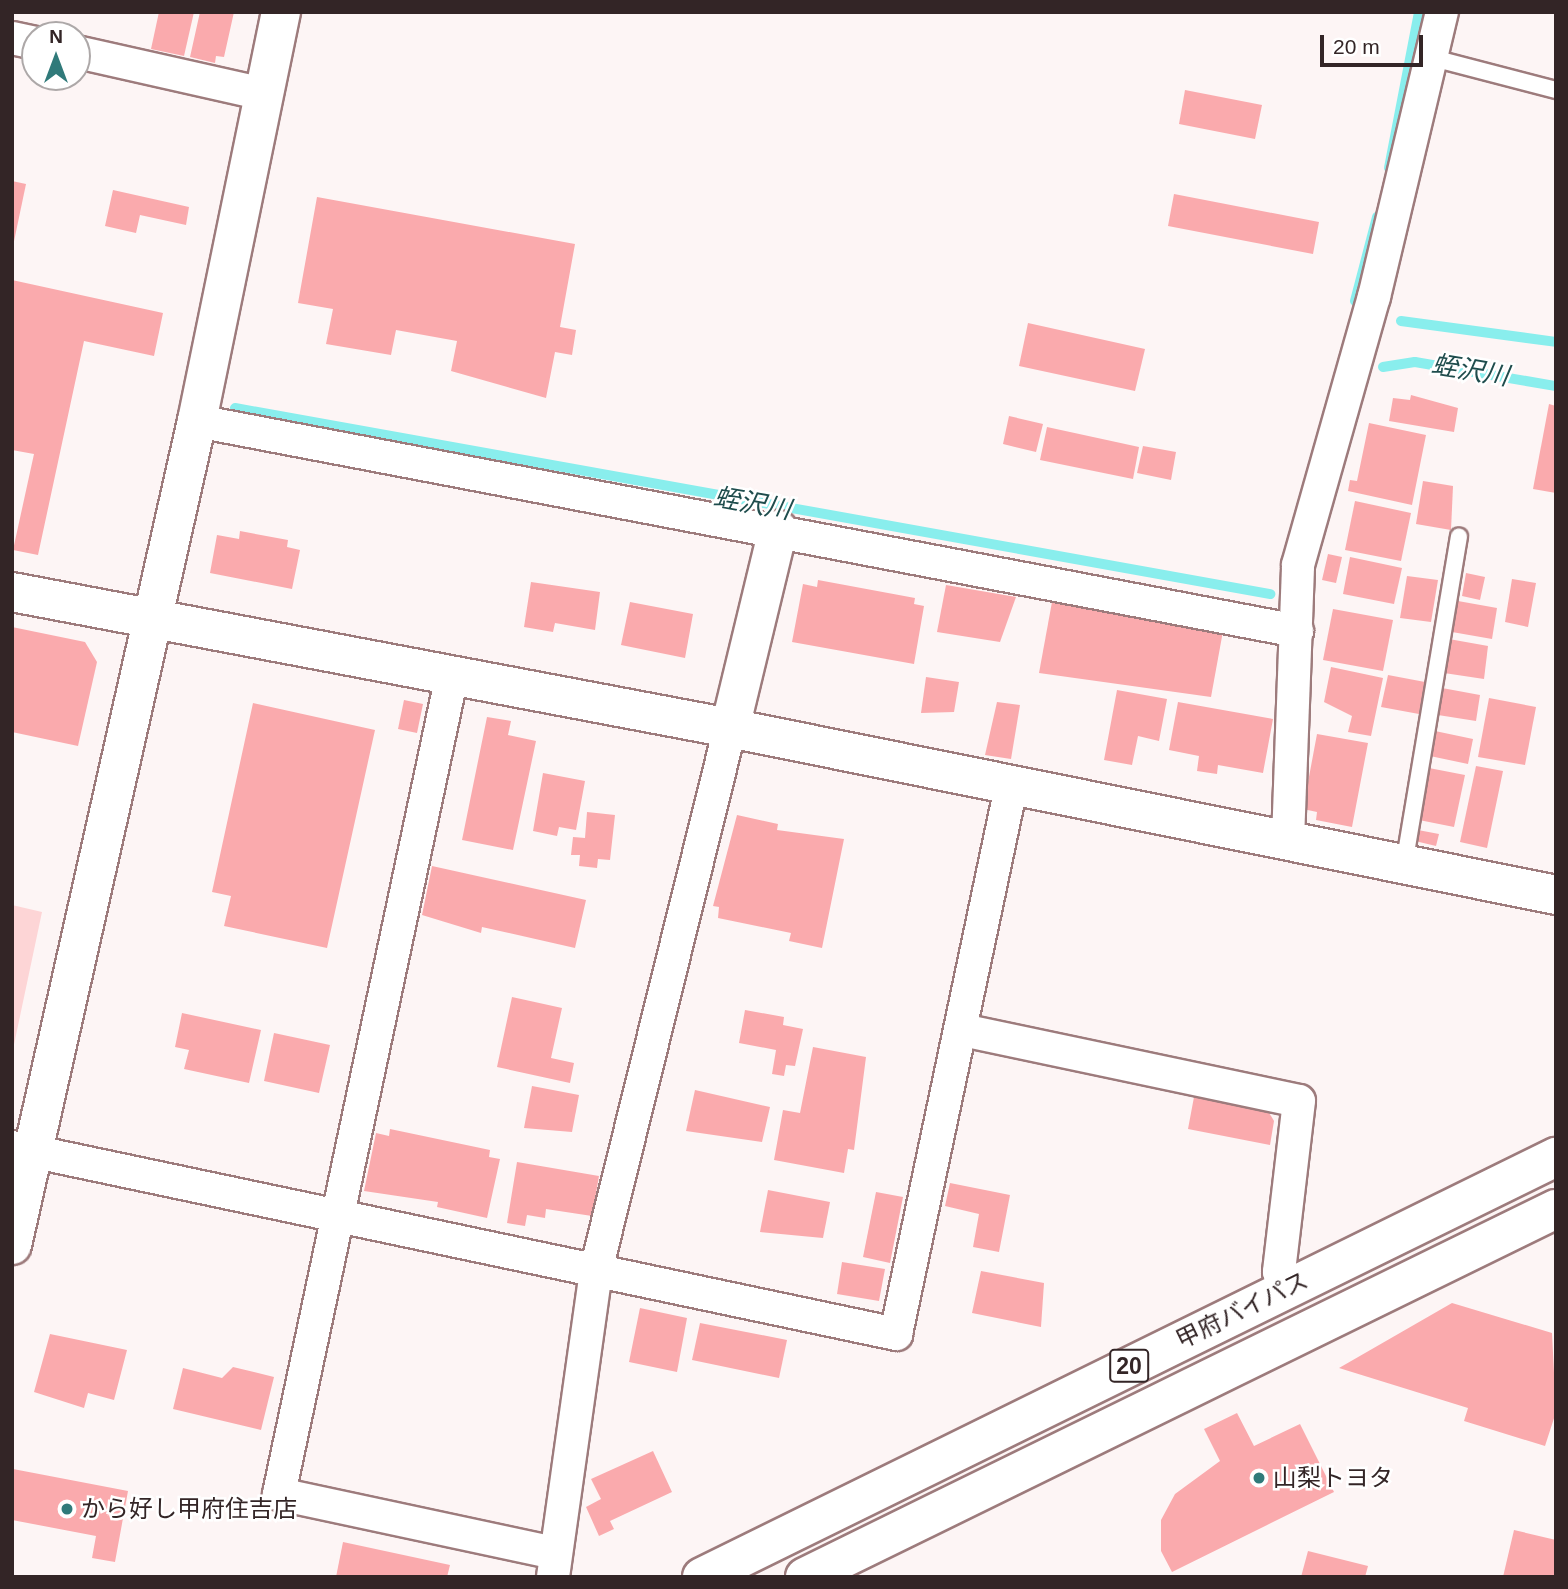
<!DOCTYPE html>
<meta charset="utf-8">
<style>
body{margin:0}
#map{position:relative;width:1568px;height:1589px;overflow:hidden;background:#fdf5f5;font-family:Helvetica,"Noto Sans JP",sans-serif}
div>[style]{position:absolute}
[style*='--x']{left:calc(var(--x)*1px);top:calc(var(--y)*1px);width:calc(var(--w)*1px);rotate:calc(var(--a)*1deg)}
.green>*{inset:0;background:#fdd5d6}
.stream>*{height:10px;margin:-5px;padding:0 5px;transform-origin:5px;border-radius:5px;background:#89eeed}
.building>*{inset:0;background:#faaaad}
.roads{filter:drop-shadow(2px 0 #9d7b7c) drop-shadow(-2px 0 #9d7b7c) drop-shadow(0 2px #9d7b7c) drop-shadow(0 -2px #9d7b7c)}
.lane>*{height:16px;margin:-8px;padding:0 8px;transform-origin:8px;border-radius:8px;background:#fff}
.street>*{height:32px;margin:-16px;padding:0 16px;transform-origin:16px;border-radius:16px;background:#fff}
.secondary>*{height:38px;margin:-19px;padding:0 19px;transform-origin:19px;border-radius:19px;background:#fff}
.highway>*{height:38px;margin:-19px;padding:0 19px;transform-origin:19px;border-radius:19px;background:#fff}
.dots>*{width:19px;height:19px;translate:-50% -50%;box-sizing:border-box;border:4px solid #fff;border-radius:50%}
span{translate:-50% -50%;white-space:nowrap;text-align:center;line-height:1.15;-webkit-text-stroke:5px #fff;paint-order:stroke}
.shield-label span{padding:2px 5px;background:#fff;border:2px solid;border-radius:5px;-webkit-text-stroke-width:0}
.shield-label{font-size:23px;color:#332526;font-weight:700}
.street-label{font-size:24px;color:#332526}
.poi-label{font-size:24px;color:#332526}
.left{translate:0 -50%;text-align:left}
.water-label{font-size:26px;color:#1f4d4d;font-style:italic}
.frame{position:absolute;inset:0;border:14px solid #332526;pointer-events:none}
.north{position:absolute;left:21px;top:21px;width:70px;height:70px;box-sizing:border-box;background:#fff;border:2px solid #ada8a8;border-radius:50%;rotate:0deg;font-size:19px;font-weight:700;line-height:28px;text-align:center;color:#332526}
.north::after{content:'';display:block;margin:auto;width:24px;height:32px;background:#307a7a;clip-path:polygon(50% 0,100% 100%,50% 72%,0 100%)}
.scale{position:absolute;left:1320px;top:35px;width:103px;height:32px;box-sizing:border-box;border:4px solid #332526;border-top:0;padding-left:9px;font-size:21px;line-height:24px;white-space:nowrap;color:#332526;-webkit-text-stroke:5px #fff;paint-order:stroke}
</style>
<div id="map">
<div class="green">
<div style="clip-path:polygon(12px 905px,42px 912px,12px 1054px)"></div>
</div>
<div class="stream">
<div style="--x:1389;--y:168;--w:159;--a:-79.1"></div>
<div style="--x:1355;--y:301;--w:87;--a:-75.3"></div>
<div style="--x:1401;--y:321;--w:156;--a:7.7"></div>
<div style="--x:1383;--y:367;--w:32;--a:-9"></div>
<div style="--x:1415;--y:362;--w:143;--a:9.7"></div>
<div style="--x:235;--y:408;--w:1052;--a:10.19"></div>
</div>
<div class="building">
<div style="clip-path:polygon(159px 12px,194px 12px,184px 56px,151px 49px)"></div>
<div style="clip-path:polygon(200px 12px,234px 12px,224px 57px,216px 56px,215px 63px,190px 57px)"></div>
<div style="clip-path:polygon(1185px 90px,1262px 105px,1255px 139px,1179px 124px)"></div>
<div style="clip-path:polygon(12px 181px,26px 184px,13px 246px,12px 246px)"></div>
<div style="clip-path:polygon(113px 190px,189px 207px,186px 225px,140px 215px,136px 233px,105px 226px)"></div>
<div style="clip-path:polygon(1174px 194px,1319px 222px,1313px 254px,1168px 226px)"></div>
<div style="clip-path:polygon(317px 197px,575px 244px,560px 327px,576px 330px,572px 355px,555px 352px,546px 398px,451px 371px,457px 341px,396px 330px,391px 355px,326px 344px,333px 309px,298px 303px)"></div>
<div style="clip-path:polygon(12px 280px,163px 313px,154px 356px,84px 341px,38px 555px,13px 550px,34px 454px,12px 450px)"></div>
<div style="clip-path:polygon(1028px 323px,1145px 349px,1135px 391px,1019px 366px)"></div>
<div style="clip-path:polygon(1411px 395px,1458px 408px,1454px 432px,1389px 421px,1393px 398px,1410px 400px)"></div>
<div style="clip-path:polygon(1549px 404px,1556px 406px,1556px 493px,1533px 489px)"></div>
<div style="clip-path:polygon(1009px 416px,1043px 424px,1036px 452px,1003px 444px)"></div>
<div style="clip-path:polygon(1369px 423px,1426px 435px,1412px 505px,1348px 491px,1350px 480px,1357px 481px)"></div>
<div style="clip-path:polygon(1047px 427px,1139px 447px,1133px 479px,1040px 460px)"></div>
<div style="clip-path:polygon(1143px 446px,1176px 452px,1171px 480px,1137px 473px)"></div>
<div style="clip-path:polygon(1423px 481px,1453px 486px,1451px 530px,1416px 524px)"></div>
<div style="clip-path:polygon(1355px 501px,1411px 513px,1401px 561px,1345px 550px)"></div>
<div style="clip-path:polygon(240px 531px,288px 540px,287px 547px,300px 550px,292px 589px,210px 573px,217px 535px,239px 539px)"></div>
<div style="clip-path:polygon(1328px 554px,1342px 557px,1336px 583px,1322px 580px)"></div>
<div style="clip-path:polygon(1350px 557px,1402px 568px,1394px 604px,1343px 594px)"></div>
<div style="clip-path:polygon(1466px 573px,1485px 577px,1480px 600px,1462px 596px)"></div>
<div style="clip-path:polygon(1407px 576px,1438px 580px,1431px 622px,1400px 618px)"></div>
<div style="clip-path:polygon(1512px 579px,1536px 583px,1528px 627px,1505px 622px)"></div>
<div style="clip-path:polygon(818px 580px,915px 598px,914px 604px,924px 606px,914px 664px,792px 642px,803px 584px,817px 587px)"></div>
<div style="clip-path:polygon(531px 582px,600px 592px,595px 630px,555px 623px,553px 632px,524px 627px)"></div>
<div style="clip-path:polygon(946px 585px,1016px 597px,1000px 642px,937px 632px)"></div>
<div style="clip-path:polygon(1458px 601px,1497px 608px,1492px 639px,1452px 632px)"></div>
<div style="clip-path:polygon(630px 602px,693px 614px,685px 658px,621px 645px)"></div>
<div style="clip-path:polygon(1052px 602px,1223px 631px,1211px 697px,1039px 673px)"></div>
<div style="clip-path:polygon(1333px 609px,1393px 620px,1383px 671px,1323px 660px)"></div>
<div style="clip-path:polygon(12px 627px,85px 642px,97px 662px,78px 746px,12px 732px)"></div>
<div style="clip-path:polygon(1449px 639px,1488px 646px,1484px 679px,1444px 673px)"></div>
<div style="clip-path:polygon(1331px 667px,1383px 678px,1371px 736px,1348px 732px,1352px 716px,1324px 702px)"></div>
<div style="clip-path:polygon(1388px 675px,1425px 682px,1419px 714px,1381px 707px)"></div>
<div style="clip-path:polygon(926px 677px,959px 682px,954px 712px,921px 713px)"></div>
<div style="clip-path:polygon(1442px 688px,1480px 695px,1476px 721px,1438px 715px)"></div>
<div style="clip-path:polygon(1117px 690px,1167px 699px,1159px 741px,1138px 736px,1132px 765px,1104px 760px)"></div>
<div style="clip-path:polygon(1489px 698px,1536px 707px,1525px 765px,1478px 757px)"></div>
<div style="clip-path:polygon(404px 700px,423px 704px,417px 733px,398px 729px)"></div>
<div style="clip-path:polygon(997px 702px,1020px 705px,1011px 759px,985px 755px)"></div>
<div style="clip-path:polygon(1178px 702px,1273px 719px,1263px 773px,1218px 765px,1217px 774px,1197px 771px,1199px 756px,1169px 750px)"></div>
<div style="clip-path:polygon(253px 703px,375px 730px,327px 948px,224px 926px,231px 896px,212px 892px)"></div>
<div style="clip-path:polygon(487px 717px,511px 721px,508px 735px,536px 741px,513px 850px,462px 840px)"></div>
<div style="clip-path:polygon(1435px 731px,1473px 739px,1468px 764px,1430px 756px)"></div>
<div style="clip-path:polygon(1317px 734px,1368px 743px,1352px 827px,1316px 820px,1317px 812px,1303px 809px)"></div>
<div style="clip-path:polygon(1476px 766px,1503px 771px,1487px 848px,1460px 842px)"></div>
<div style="clip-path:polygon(1429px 768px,1465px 775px,1454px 827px,1419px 820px)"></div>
<div style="clip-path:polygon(543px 773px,585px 781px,576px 830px,559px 827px,557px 836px,533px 831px)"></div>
<div style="clip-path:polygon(587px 812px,615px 815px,610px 860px,598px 859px,597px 868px,579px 866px,580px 855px,571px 855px,573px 837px,585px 838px)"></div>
<div style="clip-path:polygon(737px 815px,778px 824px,777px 830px,844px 839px,822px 948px,789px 941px,791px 933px,718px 918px,719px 907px,713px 906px)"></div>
<div style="clip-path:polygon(1418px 830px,1439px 834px,1436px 846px,1415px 841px)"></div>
<div style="clip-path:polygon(432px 866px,586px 900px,575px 948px,482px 927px,481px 933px,422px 915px)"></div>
<div style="clip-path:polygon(512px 997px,562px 1008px,551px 1058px,574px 1063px,570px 1083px,497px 1067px)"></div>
<div style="clip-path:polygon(745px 1010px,784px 1017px,783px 1025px,803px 1029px,795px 1066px,786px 1065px,784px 1076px,772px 1074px,776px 1050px,739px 1043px)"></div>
<div style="clip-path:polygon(182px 1013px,261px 1030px,249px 1083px,184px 1069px,189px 1050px,175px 1047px)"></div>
<div style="clip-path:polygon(274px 1033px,330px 1045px,319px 1093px,264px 1081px)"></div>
<div style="clip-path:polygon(813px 1047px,866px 1057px,854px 1150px,848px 1149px,844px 1173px,774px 1160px,783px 1110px,800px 1113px)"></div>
<div style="clip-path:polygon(532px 1086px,579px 1095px,572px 1132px,524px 1128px)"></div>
<div style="clip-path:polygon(695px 1090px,770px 1107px,762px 1142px,686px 1131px)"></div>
<div style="clip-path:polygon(1194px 1097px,1268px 1111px,1274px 1121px,1270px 1145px,1188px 1129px)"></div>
<div style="clip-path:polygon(390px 1129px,490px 1150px,489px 1157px,500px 1159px,487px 1218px,437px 1207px,438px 1202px,364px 1191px,376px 1133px,389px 1136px)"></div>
<div style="clip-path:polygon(517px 1162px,599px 1176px,592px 1216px,546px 1209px,545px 1218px,527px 1215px,525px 1226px,507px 1223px)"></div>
<div style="clip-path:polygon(950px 1183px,1010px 1195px,999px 1252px,973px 1247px,979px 1214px,945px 1206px)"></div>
<div style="clip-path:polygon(768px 1190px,830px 1202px,823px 1238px,760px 1232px)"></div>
<div style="clip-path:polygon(876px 1192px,903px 1197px,890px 1263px,863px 1257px)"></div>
<div style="clip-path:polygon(842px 1262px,885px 1269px,879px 1301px,837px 1294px)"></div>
<div style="clip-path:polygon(981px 1271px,1044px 1283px,1041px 1327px,972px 1313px)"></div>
<div style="clip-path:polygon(1452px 1303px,1552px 1333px,1556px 1412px,1545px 1446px,1464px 1421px,1468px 1408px,1339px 1368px)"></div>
<div style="clip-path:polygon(640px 1308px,687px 1318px,677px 1372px,629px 1362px)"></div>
<div style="clip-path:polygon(700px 1323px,787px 1340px,779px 1378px,692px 1360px)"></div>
<div style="clip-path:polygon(50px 1334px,127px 1350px,114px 1400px,88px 1393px,84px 1408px,34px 1392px)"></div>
<div style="clip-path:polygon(233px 1367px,274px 1377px,261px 1430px,173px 1409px,183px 1368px,222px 1378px)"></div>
<div style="clip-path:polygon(1237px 1413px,1254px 1446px,1300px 1424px,1334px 1492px,1172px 1572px,1161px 1551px,1161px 1520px,1175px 1494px,1220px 1461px,1204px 1429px)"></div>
<div style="clip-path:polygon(653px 1451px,672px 1492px,610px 1521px,614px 1529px,599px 1536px,586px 1507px,601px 1499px,591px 1479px)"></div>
<div style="clip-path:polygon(13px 1469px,128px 1491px,115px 1562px,92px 1558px,96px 1536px,12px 1520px)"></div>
<div style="clip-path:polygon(1514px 1530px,1556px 1540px,1556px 1577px,1503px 1577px)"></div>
<div style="clip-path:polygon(343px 1542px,450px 1565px,447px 1577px,336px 1577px)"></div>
<div style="clip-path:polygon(1308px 1551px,1368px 1566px,1365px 1577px,1301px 1577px)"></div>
</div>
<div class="roads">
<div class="lane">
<div style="--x:1433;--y:58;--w:127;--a:14.6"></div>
<div style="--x:1404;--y:865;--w:333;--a:-80.5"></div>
</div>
<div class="street">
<div style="--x:12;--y:38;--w:24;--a:12"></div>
<div style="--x:77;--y:52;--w:192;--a:12.7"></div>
<div style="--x:197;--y:421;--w:1120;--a:10.81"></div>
<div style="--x:452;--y:675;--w:837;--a:101.93"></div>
<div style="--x:279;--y:1494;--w:282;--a:12.1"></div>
<div style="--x:1288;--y:840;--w:275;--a:-87.9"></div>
<div style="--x:1298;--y:565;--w:279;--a:-74.2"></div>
<div style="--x:1374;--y:297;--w:293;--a:-76.6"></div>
<div style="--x:962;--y:1030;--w:344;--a:11.9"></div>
<div style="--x:1299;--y:1101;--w:172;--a:96.7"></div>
<div style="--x:1279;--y:1272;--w:17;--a:66"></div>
<div style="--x:12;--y:1147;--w:904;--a:11.94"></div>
<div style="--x:896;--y:1334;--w:559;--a:-78.13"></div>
<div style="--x:553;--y:1577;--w:310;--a:-82"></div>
<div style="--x:596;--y:1270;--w:558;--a:-76.11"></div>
</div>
<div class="secondary">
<div style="--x:12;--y:592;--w:731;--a:10.73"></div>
<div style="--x:730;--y:728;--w:843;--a:11.43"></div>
<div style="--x:730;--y:728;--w:204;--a:-76.4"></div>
<div style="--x:12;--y:1245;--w:845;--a:-77.35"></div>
<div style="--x:197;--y:421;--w:418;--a:-78.4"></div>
</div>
<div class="highway">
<div style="--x:702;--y:1577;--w:952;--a:-26.19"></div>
<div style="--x:805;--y:1577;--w:836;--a:-26.11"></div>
</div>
</div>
<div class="dots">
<div style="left:1259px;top:1478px;background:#307a7a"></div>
<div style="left:67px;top:1509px;background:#307a7a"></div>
</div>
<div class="shield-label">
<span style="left:1129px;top:1366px">20</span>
</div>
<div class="street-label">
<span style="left:1242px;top:1310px;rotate:-26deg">甲府バイパス</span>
</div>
<div class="poi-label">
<span class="left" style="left:1273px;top:1478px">山梨トヨタ</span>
<span class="left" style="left:81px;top:1509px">から好し甲府住吉店</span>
</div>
<div class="water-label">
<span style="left:1470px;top:371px;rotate:9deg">蛭沢川</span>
<span style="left:752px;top:504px;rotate:10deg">蛭沢川</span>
</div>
<div class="frame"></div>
<div class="north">N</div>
<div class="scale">20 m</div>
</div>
